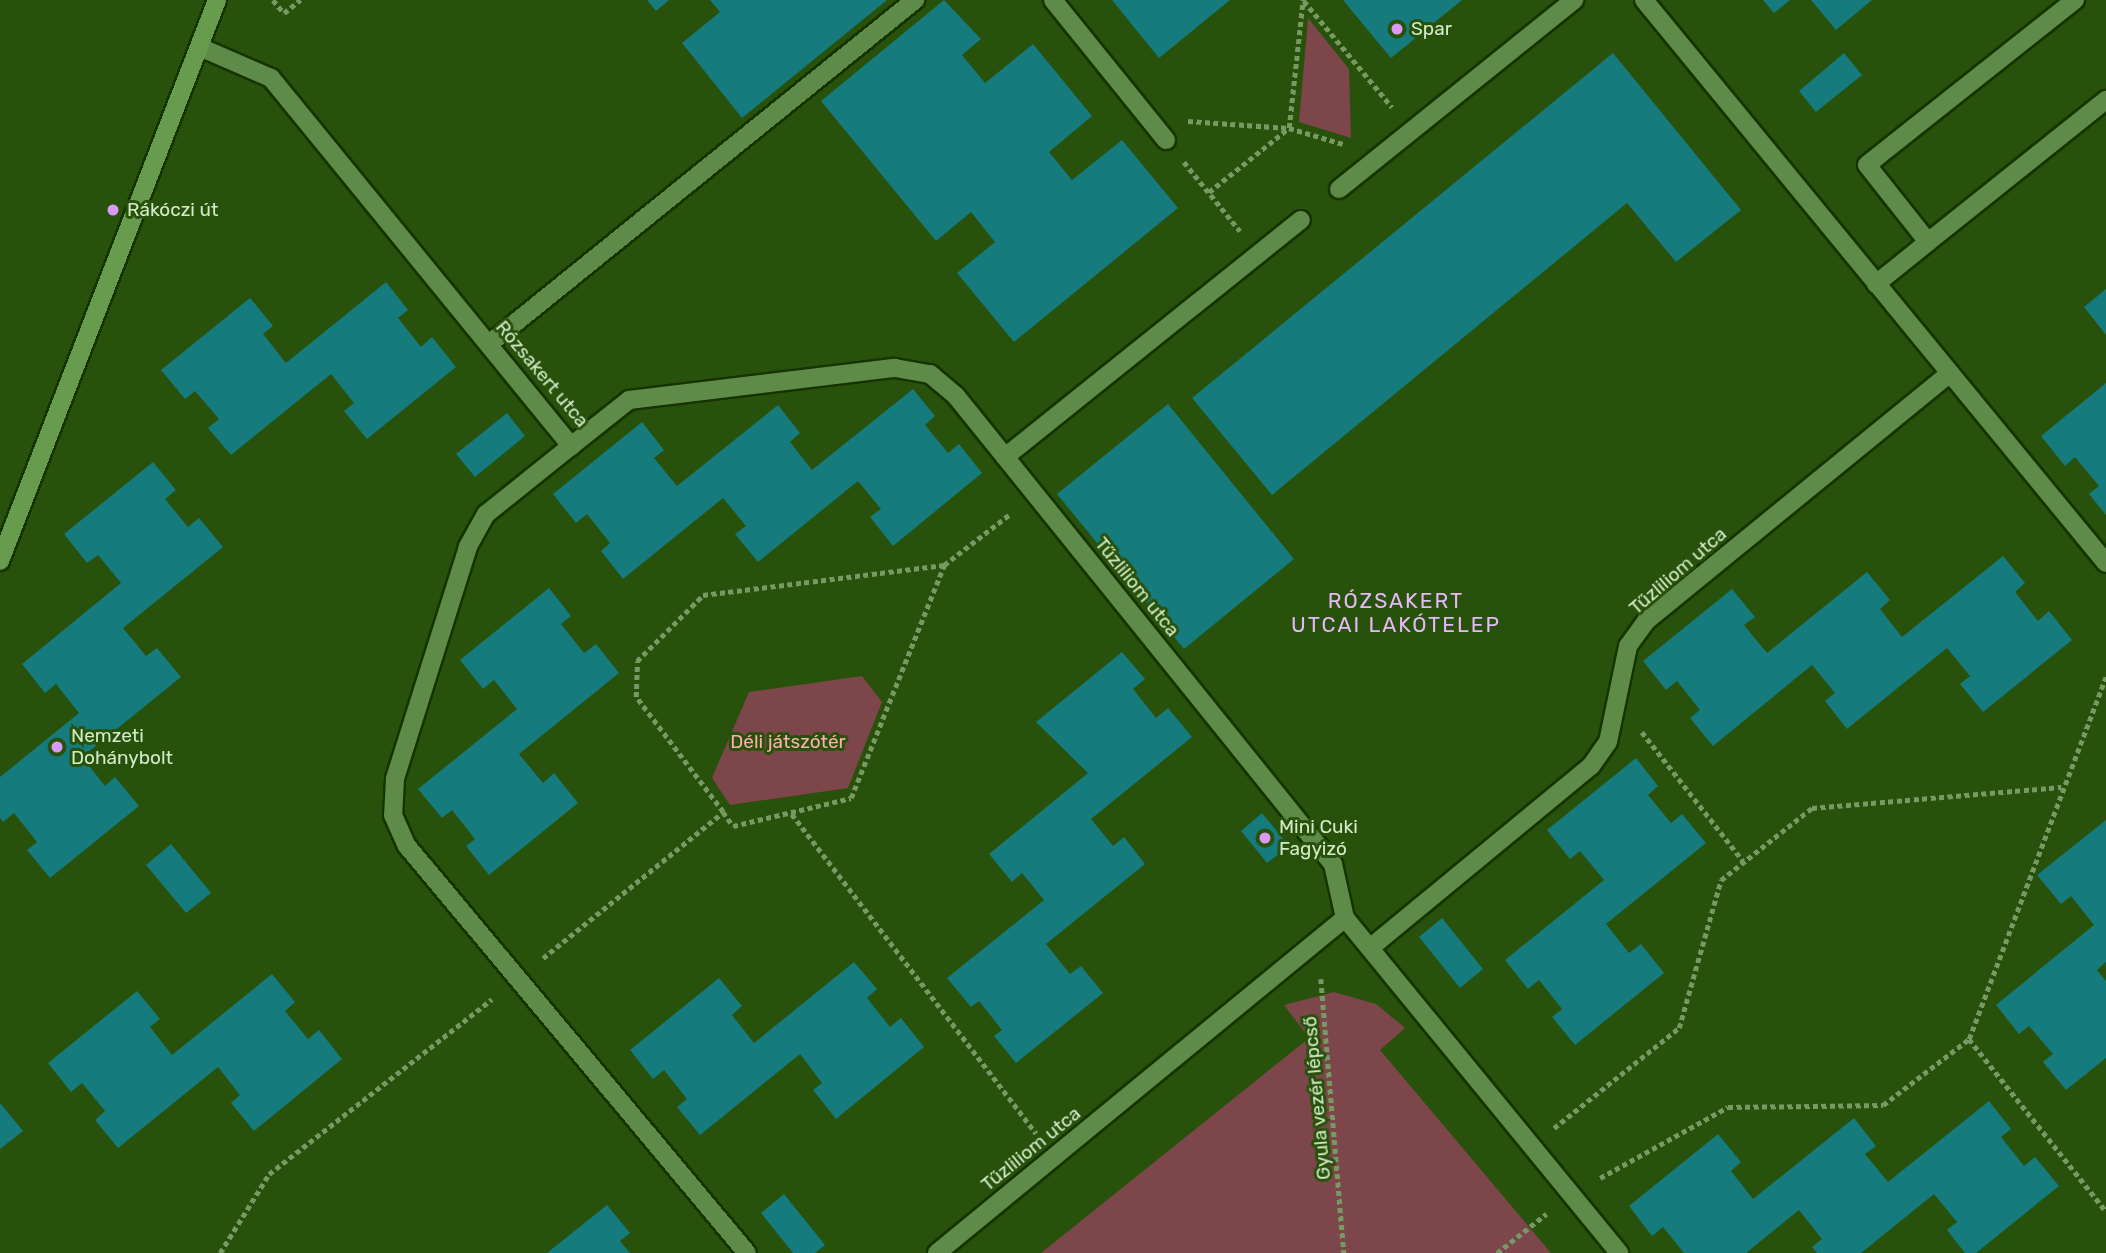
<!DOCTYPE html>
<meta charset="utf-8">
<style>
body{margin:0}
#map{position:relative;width:2106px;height:1253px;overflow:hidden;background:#28510b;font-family:Rubik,sans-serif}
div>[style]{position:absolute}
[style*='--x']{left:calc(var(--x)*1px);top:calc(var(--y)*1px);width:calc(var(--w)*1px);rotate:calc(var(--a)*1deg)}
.green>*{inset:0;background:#7c464a}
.building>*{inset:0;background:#157b7c}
.path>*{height:4.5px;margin-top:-2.25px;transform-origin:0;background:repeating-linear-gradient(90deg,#779963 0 5px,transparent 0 8.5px)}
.roads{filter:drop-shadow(2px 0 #153400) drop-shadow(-2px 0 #153400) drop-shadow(0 2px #153400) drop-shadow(0 -2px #153400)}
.lane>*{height:18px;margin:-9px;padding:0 9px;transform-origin:9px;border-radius:9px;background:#5f8b49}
.street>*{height:18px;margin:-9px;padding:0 9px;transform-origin:9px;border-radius:9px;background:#5f8b49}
.secondary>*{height:18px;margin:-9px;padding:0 9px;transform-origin:9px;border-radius:9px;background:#679b4d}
.dots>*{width:19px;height:19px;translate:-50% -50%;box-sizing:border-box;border:4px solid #28510b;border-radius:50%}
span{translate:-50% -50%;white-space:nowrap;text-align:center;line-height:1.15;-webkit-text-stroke:6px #28510b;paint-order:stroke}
.poi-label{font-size:19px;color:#d3ebc8}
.left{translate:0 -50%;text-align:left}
.street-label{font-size:19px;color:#d3ebc8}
.park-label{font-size:19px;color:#feadb1}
.neighbourhood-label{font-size:21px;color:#e6b9f9;letter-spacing:2px}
</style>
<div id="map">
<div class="green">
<div style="clip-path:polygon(1308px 18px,1349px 69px,1351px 138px,1299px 122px)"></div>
<div style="clip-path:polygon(862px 676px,882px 702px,848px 788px,730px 805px,712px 778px,749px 692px)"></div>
<div style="clip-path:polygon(1334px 992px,1376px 1004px,1405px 1028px,1380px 1050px,1551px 1253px,1041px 1253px,1309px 1038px,1284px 1005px)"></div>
</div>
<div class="building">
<div style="clip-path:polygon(647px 0,669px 0,656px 11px)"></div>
<div style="clip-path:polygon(710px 0,887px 0,742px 118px,682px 43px,720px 12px)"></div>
<div style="clip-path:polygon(944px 0,981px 39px,962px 55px,985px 83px,1033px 44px,1092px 116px,1049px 152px,1072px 180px,1122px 140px,1178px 208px,1014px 342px,957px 273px,995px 242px,971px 212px,936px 241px,821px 101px)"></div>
<div style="clip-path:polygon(1112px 0,1230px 0,1159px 58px)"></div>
<div style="clip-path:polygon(1343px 0,1462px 0,1391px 58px)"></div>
<div style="clip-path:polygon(1763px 0,1790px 0,1774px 13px)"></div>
<div style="clip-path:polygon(1811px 0,1872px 0,1836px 30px)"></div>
<div style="clip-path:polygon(1613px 53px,1741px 210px,1676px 262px,1627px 203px,1272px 495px,1192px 398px)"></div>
<div style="clip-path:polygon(1844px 53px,1862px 75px,1816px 112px,1799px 91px)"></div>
<div style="clip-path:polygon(386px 282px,408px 310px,398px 318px,421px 347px,432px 337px,456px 367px,367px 439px,344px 411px,354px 403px,331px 374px,231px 455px,208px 428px,219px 419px,195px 391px,185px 399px,161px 370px,250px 298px,273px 326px,263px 334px,286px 363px)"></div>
<div style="clip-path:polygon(2106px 289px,2106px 335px,2084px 307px)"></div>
<div style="clip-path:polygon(2106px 383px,2106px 515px,2089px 494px,2099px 486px,2075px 457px,2065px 466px,2041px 436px)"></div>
<div style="clip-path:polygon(913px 389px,935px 416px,925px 425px,948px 453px,959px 444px,982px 473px,893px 546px,870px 517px,881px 509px,858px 481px,758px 562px,735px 534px,746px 526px,723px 498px,623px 579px,601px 551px,610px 543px,587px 514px,576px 523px,553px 494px,642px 422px,664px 450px,654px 458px,677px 486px,778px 405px,800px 433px,790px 442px,812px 470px)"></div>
<div style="clip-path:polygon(1168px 404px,1294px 559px,1184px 649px,1057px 494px)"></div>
<div style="clip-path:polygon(507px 413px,525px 436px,475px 477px,456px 454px)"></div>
<div style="clip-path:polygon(153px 462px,176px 490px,165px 499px,188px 527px,199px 518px,223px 547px,123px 628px,146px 656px,157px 648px,181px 677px,82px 757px,105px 786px,115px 777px,139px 806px,50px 878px,27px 850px,37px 842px,14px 813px,3px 822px,0 818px,0 777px,79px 713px,56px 684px,45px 693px,22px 664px,121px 583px,98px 555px,87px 563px,64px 534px)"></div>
<div style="clip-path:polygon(2003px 556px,2025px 583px,2015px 592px,2038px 621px,2049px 611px,2072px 640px,1983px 712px,1960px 684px,1970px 676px,1947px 648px,1847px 729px,1825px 701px,1835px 693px,1812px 665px,1713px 746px,1690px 718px,1700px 710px,1677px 681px,1666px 690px,1643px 661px,1732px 589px,1755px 617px,1744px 625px,1767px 653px,1867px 572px,1890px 600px,1880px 609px,1902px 637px)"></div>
<div style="clip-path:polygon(549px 588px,571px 616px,561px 624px,584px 653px,596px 644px,619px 673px,519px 754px,543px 783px,554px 773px,578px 803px,489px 875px,466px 846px,475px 839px,452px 810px,442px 818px,418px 789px,517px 709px,494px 680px,483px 689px,460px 660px)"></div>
<div style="clip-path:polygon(1122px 652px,1145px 679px,1133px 689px,1156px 718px,1168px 708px,1192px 737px,1091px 819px,1113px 846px,1124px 837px,1145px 864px,1046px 944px,1070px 974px,1081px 966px,1103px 993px,1016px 1063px,994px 1036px,1002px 1030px,979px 1001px,971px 1007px,947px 978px,1044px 900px,1022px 873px,1012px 882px,989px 854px,1088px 773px,1036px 722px)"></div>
<div style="clip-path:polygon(1636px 758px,1658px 786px,1648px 795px,1671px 823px,1682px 814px,1706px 843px,1606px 924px,1629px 953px,1641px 944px,1664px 973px,1575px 1045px,1552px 1017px,1562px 1009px,1539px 980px,1528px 989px,1505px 960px,1604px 880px,1580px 851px,1570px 859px,1547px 830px)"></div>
<div style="clip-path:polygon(1262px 813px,1289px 846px,1267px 863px,1241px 831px)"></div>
<div style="clip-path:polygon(2106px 820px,2106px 962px,2097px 970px,2106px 981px,2106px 1058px,2066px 1090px,2043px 1062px,2053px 1054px,2029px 1026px,2019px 1034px,1996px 1005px,2094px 925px,2071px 896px,2061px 904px,2037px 875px)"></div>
<div style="clip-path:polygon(171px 844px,211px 893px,186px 913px,146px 865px)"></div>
<div style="clip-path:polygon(1442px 918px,1483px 969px,1460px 988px,1419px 937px)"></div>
<div style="clip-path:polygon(854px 962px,877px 989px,867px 998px,890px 1027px,901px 1018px,924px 1047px,836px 1119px,813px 1090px,822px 1083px,800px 1054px,700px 1135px,677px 1107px,687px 1099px,664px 1070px,653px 1079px,630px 1050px,719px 978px,742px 1006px,732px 1015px,754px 1043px)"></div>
<div style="clip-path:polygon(272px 974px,295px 1002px,285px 1011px,308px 1039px,319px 1030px,342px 1059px,254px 1131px,231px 1103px,240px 1095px,218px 1067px,118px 1148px,95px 1120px,105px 1111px,82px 1083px,71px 1092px,48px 1063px,137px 991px,160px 1019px,150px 1027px,172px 1055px)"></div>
<div style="clip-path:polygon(1989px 1101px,2011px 1129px,2001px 1137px,2024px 1166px,2035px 1157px,2059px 1186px,1976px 1253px,1965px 1253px,1947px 1230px,1957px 1222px,1934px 1194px,1861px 1253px,1817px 1253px,1812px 1247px,1822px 1239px,1799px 1210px,1746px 1253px,1684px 1253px,1663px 1227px,1652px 1236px,1629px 1206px,1718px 1134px,1741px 1162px,1731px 1171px,1753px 1199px,1854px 1118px,1876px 1146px,1865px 1154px,1888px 1182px)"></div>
<div style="clip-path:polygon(0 1103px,23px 1131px,0 1149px)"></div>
<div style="clip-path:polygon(784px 1194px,825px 1245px,815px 1253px,793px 1253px,761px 1213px)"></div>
<div style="clip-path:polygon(607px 1205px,630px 1233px,620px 1241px,630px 1253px,547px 1253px)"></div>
</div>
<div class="path">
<div style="--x:273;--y:0;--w:17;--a:50"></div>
<div style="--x:284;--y:13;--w:21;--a:-39"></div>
<div style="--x:1304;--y:1;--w:138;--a:50.3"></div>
<div style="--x:1188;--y:121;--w:101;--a:4"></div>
<div style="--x:1289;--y:128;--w:56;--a:16.5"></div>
<div style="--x:1184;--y:162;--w:89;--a:50.9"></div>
<div style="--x:1209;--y:192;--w:102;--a:-38.7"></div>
<div style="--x:1289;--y:128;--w:129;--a:-83.8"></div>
<div style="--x:1642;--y:732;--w:164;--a:51.9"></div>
<div style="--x:723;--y:812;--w:144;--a:-127.1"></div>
<div style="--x:636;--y:697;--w:36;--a:-88"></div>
<div style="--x:637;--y:661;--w:93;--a:-45"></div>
<div style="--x:703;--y:595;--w:243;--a:-7.1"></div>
<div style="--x:792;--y:814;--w:402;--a:52.6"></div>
<div style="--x:543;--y:958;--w:232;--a:-39"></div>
<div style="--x:723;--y:812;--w:17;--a:54"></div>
<div style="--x:733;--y:826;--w:121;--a:-13.3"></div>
<div style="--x:851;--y:798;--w:251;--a:-68.2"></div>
<div style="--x:944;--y:565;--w:83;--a:-37.7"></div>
<div style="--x:1321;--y:979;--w:275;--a:85.2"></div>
<div style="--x:1969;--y:1039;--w:220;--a:51.5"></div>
<div style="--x:1554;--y:1128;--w:160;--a:-38.7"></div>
<div style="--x:1679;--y:1028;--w:154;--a:-74.2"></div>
<div style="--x:1721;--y:880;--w:116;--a:-38.4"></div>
<div style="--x:1812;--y:808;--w:250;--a:-4.8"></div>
<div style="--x:1600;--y:1178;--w:146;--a:-29"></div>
<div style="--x:1728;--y:1107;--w:155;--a:-0.7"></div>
<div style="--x:1883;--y:1105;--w:108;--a:-37.5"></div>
<div style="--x:1969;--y:1039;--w:387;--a:-69.3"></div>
<div style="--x:220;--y:1253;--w:93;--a:-58.2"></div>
<div style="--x:269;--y:1174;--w:283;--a:-38.1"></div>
<div style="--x:1497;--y:1253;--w:63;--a:-38.5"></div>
</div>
<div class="roads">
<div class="lane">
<div style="--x:1053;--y:0;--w:180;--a:51.1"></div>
<div style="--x:489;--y:344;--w:548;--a:-38.92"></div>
<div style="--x:571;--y:446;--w:109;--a:141.3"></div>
<div style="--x:486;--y:514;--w:38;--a:119"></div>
<div style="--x:468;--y:547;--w:243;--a:107.5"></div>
<div style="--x:395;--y:779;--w:36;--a:93"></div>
<div style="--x:393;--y:815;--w:34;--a:66"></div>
<div style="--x:407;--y:846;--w:530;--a:50.13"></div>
</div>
<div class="street">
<div style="--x:1644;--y:0;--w:728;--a:50.63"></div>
<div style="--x:2075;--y:0;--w:265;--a:141.6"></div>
<div style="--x:1867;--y:165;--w:98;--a:51.6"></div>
<div style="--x:1928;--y:242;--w:228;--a:-38.6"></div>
<div style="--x:202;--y:48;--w:75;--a:23.5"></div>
<div style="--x:271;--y:78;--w:475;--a:50.8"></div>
<div style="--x:571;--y:446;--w:74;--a:-38.4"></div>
<div style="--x:629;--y:400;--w:268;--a:-6.9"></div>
<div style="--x:895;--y:368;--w:36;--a:10"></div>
<div style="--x:930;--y:374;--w:34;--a:40"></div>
<div style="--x:956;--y:396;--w:601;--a:51.15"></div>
<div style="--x:1333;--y:864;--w:55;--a:77.5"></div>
<div style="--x:1339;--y:189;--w:302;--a:-38.8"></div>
<div style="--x:1876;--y:284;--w:67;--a:-38.9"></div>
<div style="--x:1005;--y:457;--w:379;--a:-38.7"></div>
<div style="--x:1370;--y:948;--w:286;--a:-39.5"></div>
<div style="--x:1591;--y:766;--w:29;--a:-55"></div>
<div style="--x:1608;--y:742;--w:98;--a:-78.2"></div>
<div style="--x:1628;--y:646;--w:31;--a:-54"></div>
<div style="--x:1646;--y:621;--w:391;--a:-39.2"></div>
<div style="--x:937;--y:1253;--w:528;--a:-39.39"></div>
<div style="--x:1345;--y:918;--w:433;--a:50.7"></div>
</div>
<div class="secondary">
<div style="--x:0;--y:561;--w:602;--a:-68.85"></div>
</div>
</div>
<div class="dots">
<div style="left:1397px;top:29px;background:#db99f5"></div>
<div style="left:113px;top:210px;background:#db99f5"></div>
<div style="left:57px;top:747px;background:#db99f5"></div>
<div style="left:1265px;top:838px;background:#db99f5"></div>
</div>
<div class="poi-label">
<span class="left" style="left:1411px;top:29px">Spar</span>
<span class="left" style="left:127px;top:210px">Rákóczi út</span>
<span class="left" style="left:71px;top:747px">Nemzeti<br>Dohánybolt</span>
<span class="left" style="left:1279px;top:838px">Mini Cuki<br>Fagyizó</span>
</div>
<div class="street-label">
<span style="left:542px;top:374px;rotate:50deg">Rózsakert utca</span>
<span style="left:1678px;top:571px;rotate:-41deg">Tűzliliom utca</span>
<span style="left:1137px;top:587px;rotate:51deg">Tűzliliom utca</span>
<span style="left:1317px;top:1098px;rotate:-95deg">Gyula vezér lépcső</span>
<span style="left:1031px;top:1149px;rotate:-39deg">Tűzliliom utca</span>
</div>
<div class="park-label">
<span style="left:788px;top:742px">Déli játszótér</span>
</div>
<div class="neighbourhood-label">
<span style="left:1396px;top:613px">RÓZSAKERT<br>UTCAI LAKÓTELEP</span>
</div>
</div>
